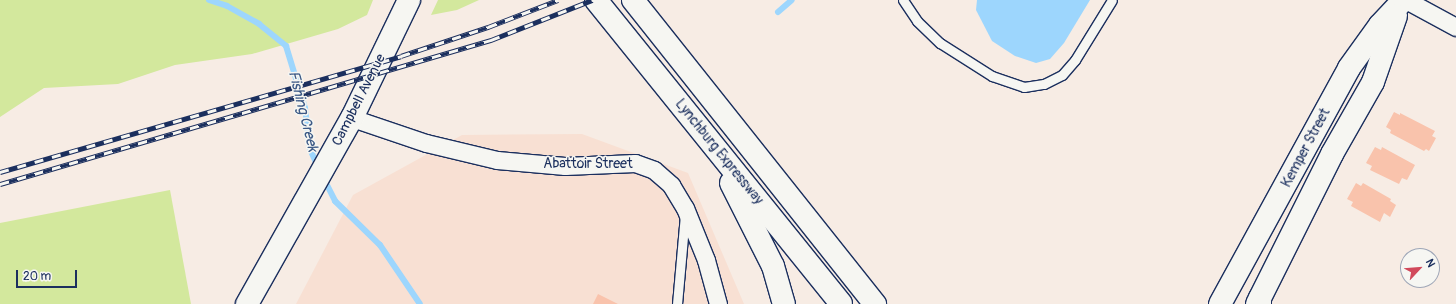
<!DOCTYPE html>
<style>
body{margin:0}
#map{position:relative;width:1456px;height:304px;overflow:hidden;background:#f7ece4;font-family:Pangolin,sans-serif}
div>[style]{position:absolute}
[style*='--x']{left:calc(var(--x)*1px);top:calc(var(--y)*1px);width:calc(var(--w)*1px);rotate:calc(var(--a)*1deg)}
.built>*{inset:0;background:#f8e0d3}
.green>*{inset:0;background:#d3e89d}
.water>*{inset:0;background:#9dd6fd}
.stream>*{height:6px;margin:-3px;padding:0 3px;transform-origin:3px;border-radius:3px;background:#9dd6fd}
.building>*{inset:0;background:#f9c3ac}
.roads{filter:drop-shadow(1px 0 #1b2f5e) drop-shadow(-1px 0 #1b2f5e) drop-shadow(0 1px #1b2f5e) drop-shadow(0 -1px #1b2f5e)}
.lane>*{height:9px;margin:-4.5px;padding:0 4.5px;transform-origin:4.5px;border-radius:4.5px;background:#f6f6f2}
.street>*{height:17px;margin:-8.5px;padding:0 8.5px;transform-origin:8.5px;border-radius:8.5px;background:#f6f6f2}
.secondary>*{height:22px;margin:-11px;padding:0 11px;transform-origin:11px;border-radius:11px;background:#f6f6f2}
.primary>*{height:22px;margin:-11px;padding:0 11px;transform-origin:11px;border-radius:11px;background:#f6f6f2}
.highway>*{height:22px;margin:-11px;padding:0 11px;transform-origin:11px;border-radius:11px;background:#f6f6f2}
.rail>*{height:4.5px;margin-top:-2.25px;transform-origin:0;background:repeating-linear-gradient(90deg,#f6f6f2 0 9px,#1b2f5e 0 18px);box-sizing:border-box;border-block:1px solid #1b2f5e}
span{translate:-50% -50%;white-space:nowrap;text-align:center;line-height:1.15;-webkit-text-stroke:3px #f6f6f2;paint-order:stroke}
.street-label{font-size:14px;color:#1b2f5e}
.water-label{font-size:15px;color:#3c5986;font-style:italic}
.north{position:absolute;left:1400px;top:248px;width:40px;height:40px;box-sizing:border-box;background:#f6f6f2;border:1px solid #9ea6b7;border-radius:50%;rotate:64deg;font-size:11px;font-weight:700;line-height:16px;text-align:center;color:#1b2f5e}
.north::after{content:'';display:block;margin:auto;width:14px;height:18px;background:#d1495b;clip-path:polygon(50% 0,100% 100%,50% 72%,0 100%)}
.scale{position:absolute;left:16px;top:270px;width:61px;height:18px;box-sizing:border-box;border:2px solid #1b2f5e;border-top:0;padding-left:5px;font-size:12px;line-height:14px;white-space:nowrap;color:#1b2f5e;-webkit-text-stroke:3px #f6f6f2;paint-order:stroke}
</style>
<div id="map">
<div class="built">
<div style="clip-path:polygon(582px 134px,688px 173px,744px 304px,296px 304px,353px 195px,462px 135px)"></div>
</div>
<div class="green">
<div style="clip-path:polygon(0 0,373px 0,367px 15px,338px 29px,252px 54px,175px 65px,118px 84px,44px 88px,0 117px)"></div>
<div style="clip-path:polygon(438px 0,479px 0,457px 10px,431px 15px)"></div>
<div style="clip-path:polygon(170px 190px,191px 304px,0 304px,0 223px)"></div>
</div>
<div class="water">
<div style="clip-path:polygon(977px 0,1090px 0,1064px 43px,1050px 59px,1036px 63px,1015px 56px,992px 41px,976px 10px)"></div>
</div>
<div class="stream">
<div style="--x:209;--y:0;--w:19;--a:18"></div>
<div style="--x:227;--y:6;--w:37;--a:29"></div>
<div style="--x:259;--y:24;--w:35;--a:39"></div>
<div style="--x:286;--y:46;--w:65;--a:73"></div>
<div style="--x:305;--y:108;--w:41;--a:83"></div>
<div style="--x:310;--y:149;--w:20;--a:66"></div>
<div style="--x:778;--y:12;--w:18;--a:-41"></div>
<div style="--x:324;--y:179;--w:25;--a:63"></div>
<div style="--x:335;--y:201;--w:63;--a:44.4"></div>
<div style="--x:380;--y:245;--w:71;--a:55.9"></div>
</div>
<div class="building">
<div style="clip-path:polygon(1394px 112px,1400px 115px,1400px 113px,1435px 131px,1432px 136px,1436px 138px,1429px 151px,1426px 149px,1424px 151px,1390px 133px,1391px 130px,1386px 127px)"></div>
<div style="clip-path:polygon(1375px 147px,1381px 150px,1382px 147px,1415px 165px,1407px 180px,1402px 178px,1399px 184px,1370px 170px,1372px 166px,1366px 163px)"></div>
<div style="clip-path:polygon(1356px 183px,1361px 186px,1363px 183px,1391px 199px,1390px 201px,1396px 205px,1390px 217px,1384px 213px,1380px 222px,1351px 206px,1353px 202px,1347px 199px)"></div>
<div style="clip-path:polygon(598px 294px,618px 304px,593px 304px)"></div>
</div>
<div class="roads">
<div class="lane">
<div style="--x:903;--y:0;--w:25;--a:56"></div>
<div style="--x:917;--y:21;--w:32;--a:44"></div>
<div style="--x:940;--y:43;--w:62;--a:32.4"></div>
<div style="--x:992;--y:76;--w:34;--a:19"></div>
<div style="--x:1024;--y:87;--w:20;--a:-9"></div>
<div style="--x:1044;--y:84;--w:20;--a:-27"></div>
<div style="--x:1062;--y:75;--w:20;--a:-49"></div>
<div style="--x:1075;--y:60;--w:70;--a:-58.3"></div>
<div style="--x:677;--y:304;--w:89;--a:-84.9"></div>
</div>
<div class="street">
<div style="--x:1406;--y:0;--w:57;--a:28.4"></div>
<div style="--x:352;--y:118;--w:78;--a:18.7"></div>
<div style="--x:426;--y:143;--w:73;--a:13.5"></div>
<div style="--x:497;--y:160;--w:68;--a:5"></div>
<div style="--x:565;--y:166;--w:70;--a:-2.5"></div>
<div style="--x:635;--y:163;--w:20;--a:20"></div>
<div style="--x:654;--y:170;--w:23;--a:41"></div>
<div style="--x:671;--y:185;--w:27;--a:59"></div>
<div style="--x:685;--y:208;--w:56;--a:68"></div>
<div style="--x:706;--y:260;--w:46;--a:74.7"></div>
</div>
<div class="secondary">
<div style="--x:247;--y:304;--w:214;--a:-60.6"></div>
<div style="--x:352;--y:118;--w:131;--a:-64.2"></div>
</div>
<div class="primary">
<div style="--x:1220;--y:304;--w:269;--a:-61.3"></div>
<div style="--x:1349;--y:68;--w:53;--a:-54.2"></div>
<div style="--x:1380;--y:25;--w:34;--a:-47"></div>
<div style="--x:1257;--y:304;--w:168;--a:-63.4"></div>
<div style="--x:1332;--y:154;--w:83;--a:-60.3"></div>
<div style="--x:1373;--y:82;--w:70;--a:-70.8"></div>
</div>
<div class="highway">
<div style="--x:596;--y:0;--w:390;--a:51.1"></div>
<div style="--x:633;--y:0;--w:389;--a:51.5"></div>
<div style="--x:731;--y:183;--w:93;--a:63.2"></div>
<div style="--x:773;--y:266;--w:40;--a:74"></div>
<div style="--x:1260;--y:304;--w:6;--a:-90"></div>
</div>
</div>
<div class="rail">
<div style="--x:0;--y:172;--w:417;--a:-16.1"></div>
<div style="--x:401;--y:56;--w:92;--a:-18.4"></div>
<div style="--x:488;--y:27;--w:75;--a:-21.1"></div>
<div style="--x:0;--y:184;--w:512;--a:-16.35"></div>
<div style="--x:491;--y:40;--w:109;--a:-21.6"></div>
</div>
<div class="street-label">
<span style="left:359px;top:100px;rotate:-63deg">Campbell Avenue</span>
<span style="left:1306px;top:148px;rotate:-62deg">Kemper Street</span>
<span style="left:719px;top:152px;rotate:51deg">Lynchburg Expressway</span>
<span style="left:588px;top:164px">Abattoir Street</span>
</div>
<div class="water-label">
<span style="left:303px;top:111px;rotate:76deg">Fishing Creek</span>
</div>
<div class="north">N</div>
<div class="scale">20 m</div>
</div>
